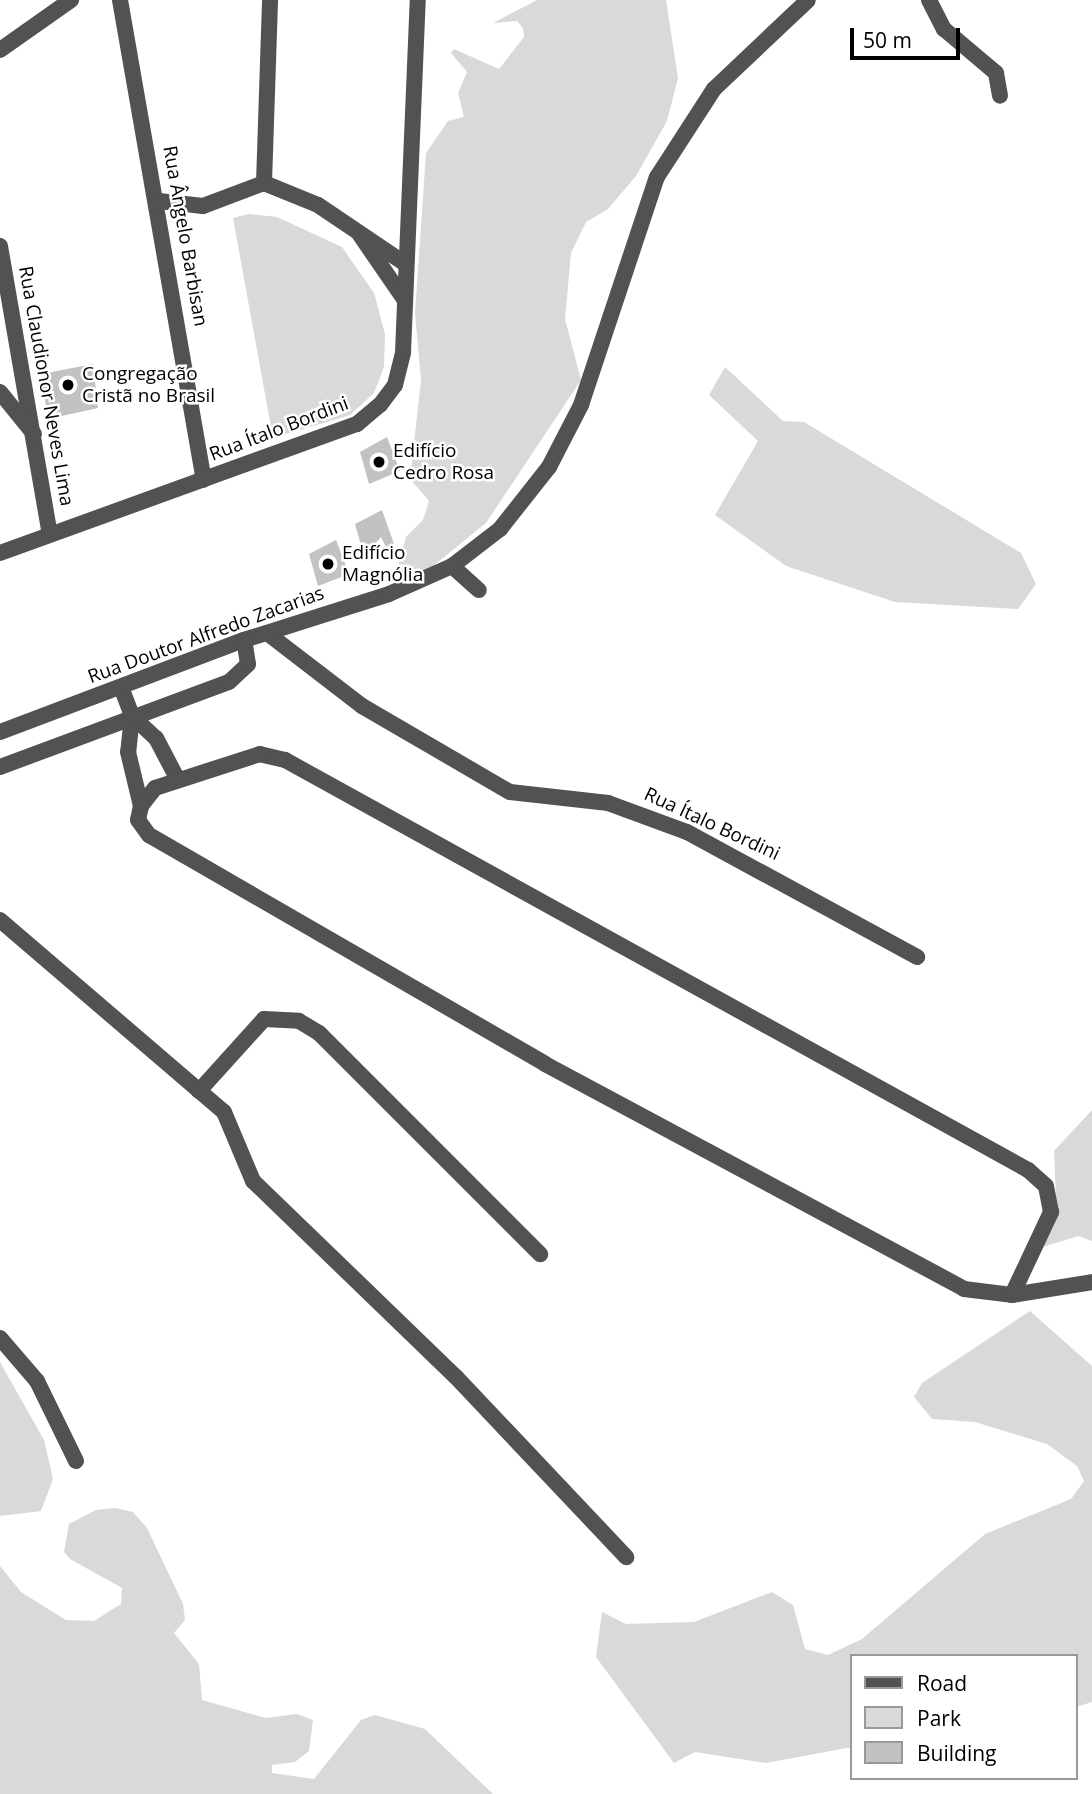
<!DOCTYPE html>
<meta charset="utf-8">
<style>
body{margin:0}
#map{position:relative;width:1092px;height:1794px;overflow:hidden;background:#fff;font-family:"Open Sans",sans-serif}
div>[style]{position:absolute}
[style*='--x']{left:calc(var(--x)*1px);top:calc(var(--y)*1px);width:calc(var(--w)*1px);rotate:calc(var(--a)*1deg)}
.green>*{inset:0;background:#d9d9d9}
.building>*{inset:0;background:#c2c2c2}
.minor>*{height:16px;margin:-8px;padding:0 8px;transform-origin:8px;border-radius:8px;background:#525252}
.dots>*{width:19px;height:19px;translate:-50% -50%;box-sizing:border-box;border:4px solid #fff;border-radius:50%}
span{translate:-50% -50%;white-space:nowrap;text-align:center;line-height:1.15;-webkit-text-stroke:5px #fff;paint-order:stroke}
.street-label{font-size:19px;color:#000}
.poi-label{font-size:19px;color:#000}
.left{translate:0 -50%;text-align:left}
.legend{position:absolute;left:850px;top:1654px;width:228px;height:126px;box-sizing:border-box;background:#fff;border:2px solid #999;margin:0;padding:9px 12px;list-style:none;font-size:21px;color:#000}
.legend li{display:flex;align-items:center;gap:14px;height:35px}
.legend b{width:35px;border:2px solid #999}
.scale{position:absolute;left:850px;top:28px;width:110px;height:32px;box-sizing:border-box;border:4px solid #000;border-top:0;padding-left:9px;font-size:21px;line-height:24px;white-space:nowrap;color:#000;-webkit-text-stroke:5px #fff;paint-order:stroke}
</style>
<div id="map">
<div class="green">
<div style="clip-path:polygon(537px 0,666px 0,678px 78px,667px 121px,636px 176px,608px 209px,586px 222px,571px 253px,565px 319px,581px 380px,486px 523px,417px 579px,397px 569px,406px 537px,423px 520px,429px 501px,410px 479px,421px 380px,415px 313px,426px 153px,448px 121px,464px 117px,458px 93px,467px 72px,451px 53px,454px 49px,499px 69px,524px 37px,523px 28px,517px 21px,493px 23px)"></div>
<div style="clip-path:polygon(248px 214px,277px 217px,342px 247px,374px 293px,385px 334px,384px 367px,374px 393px,350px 415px,273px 438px,233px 218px)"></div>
<div style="clip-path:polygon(725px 367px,783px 421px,804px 422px,1021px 553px,1036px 584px,1018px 609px,895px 602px,786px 566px,715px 515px,758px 441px,709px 395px)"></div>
<div style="clip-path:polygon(1092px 1110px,1092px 1241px,1078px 1236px,1043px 1247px,1056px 1198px,1054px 1151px)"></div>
<div style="clip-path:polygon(1030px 1311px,1092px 1366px,1092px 1702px,1076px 1707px,1076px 1656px,852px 1656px,852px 1747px,766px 1763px,695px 1752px,674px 1763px,596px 1657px,602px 1612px,626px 1624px,694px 1622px,772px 1592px,793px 1605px,805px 1649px,828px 1655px,862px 1639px,985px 1534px,1071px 1499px,1084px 1481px,1077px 1466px,1047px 1444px,975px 1422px,932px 1419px,914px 1397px,922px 1383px)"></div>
<div style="clip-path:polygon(0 1362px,44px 1440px,53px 1479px,41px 1511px,0 1516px)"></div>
<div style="clip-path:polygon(115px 1508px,133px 1512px,147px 1528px,183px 1604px,185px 1620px,174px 1633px,199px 1664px,202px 1700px,266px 1718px,297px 1714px,313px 1720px,309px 1751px,295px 1762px,272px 1765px,272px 1773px,314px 1779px,361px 1720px,375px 1715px,425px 1729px,493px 1794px,0 1794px,0 1566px,21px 1592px,66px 1620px,94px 1621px,121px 1604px,122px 1588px,70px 1559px,64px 1552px,69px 1524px,96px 1510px)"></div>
</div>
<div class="building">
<div style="clip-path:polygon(93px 364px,98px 408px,48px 419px,41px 374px)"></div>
<div style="clip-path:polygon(387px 437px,400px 471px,369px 484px,360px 452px)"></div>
<div style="clip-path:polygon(382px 510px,394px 544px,386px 547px,381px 537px,364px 556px,355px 524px)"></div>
<div style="clip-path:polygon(336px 540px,349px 574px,318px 586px,309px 554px)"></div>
</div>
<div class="minor">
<div style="--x:120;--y:0;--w:487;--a:80.1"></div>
<div style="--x:929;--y:0;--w:33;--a:63"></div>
<div style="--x:944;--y:29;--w:68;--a:40.2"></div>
<div style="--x:996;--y:73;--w:23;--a:80"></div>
<div style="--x:0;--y:50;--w:87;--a:-35.2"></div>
<div style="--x:264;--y:183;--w:183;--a:-88.1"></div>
<div style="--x:159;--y:201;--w:44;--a:6.5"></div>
<div style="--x:203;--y:206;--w:65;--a:-20.7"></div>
<div style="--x:264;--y:183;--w:58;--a:22.2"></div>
<div style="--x:318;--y:205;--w:104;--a:34"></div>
<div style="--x:360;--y:235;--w:78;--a:55.5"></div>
<div style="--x:0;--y:246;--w:292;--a:80.2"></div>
<div style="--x:0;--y:392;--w:54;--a:51"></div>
<div style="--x:0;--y:553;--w:380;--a:-19.9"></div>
<div style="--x:357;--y:424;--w:30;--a:-40"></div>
<div style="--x:380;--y:405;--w:25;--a:-53"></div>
<div style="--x:395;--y:385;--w:34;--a:-76"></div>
<div style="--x:403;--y:352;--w:352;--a:-87.6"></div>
<div style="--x:452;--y:566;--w:36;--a:42"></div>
<div style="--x:267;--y:633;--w:120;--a:37.5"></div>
<div style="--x:362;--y:706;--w:171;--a:30.2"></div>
<div style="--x:510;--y:792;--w:99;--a:6.4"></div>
<div style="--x:608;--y:803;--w:84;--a:20.2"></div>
<div style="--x:687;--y:832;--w:262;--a:28.5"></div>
<div style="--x:121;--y:687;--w:31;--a:69"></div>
<div style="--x:132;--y:716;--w:33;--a:43"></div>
<div style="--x:156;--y:738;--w:47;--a:62.4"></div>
<div style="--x:132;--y:716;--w:36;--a:96"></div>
<div style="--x:128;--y:752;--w:56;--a:76.5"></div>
<div style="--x:0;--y:732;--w:261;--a:-20.7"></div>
<div style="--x:244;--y:640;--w:152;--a:-17.6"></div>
<div style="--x:389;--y:594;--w:69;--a:-24"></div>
<div style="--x:452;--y:566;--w:61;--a:-37.6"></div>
<div style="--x:500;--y:529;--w:79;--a:-51.7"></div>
<div style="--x:549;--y:467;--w:70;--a:-62.7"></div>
<div style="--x:581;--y:405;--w:240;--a:-71.6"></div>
<div style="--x:657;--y:177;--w:105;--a:-57.1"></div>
<div style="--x:714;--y:89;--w:129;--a:-43.4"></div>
<div style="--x:0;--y:767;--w:244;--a:-20.4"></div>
<div style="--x:229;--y:682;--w:26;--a:-43"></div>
<div style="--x:248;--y:664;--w:24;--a:-99"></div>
<div style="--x:0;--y:920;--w:295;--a:40.6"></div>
<div style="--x:224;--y:1112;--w:75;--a:67.2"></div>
<div style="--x:253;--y:1181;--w:282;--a:44"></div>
<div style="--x:456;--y:1377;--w:248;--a:46.6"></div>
<div style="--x:199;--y:1091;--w:97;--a:-47.9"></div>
<div style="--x:264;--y:1019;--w:35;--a:3"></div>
<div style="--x:299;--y:1021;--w:23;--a:31"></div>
<div style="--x:319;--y:1033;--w:313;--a:45"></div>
<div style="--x:1012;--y:1295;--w:92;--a:-64.8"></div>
<div style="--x:1051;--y:1212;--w:26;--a:-101"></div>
<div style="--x:1046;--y:1186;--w:24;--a:-138"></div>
<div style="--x:1028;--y:1170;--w:849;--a:-151.11"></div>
<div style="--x:285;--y:760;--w:26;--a:-167"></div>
<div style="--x:260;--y:754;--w:110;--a:162.1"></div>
<div style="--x:155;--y:788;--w:23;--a:128"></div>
<div style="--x:141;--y:806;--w:14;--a:102"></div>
<div style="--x:138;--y:820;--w:19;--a:54"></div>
<div style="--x:149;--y:835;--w:457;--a:30"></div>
<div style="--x:545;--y:1064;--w:476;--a:28.2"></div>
<div style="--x:964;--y:1289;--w:48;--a:7.1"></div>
<div style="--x:1012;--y:1295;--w:81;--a:-9.2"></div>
<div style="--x:0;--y:1338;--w:57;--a:49.3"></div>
<div style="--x:37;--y:1381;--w:89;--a:64"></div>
</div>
<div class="dots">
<div style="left:68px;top:385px;background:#000"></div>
<div style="left:379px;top:462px;background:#000"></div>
<div style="left:328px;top:564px;background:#000"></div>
</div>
<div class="street-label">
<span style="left:185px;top:236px;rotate:80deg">Rua Ângelo Barbisan</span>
<span style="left:46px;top:386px;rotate:80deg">Rua Claudionor Neves Lima</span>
<span style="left:279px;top:429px;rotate:-21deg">Rua Ítalo Bordini</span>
<span style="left:206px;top:635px;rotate:-20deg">Rua Doutor Alfredo Zacarias</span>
<span style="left:712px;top:824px;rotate:25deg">Rua Ítalo Bordini</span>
</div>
<div class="poi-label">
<span class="left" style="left:82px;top:385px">Congregação<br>Cristã no Brasil</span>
<span class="left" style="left:393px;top:462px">Edifício<br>Cedro Rosa</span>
<span class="left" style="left:342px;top:564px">Edifício<br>Magnólia</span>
</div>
<ul class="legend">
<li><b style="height:9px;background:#525252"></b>Road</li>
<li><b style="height:19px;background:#d9d9d9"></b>Park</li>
<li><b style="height:19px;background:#c2c2c2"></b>Building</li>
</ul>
<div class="scale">50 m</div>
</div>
